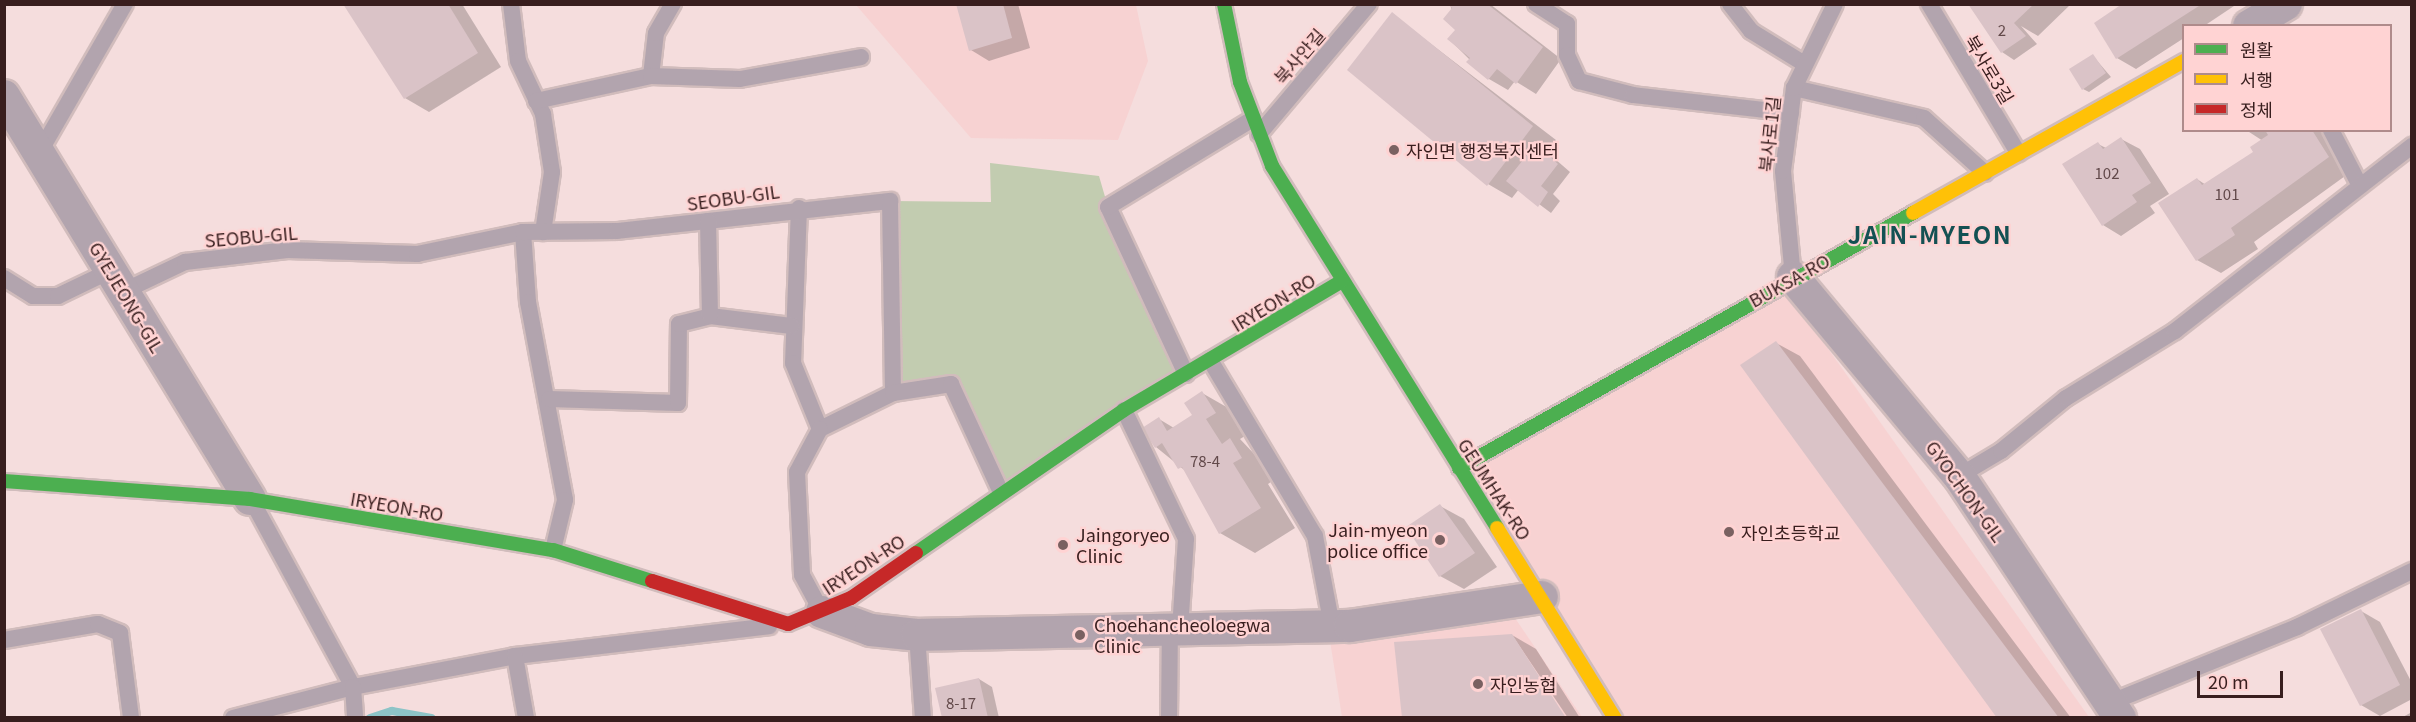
<!DOCTYPE html>
<meta charset="utf-8">
<style>
body{margin:0}
#map{position:relative;width:2416px;height:722px;overflow:hidden;background:#f5dddd;font-family:Georgia,"Noto Sans KR",serif}
div>[style]{position:absolute}
[style*='--x']{left:calc(var(--x)*1px);top:calc(var(--y)*1px);width:calc(var(--w)*1px);rotate:calc(var(--a)*1deg)}
.built>*{inset:0;background:#f7d2d2}
.green>*{inset:0;background:#c2ccb0}
.shadow>*{inset:0;background:#0003}
.stream>*{height:8px;margin:-4px;padding:0 4px;transform-origin:4px;border-radius:4px;background:#8dc4c7}
.building>*{inset:0;background:#dac3c7}
.roads{filter:drop-shadow(2px 0 #d1bcbc) drop-shadow(-2px 0 #d1bcbc) drop-shadow(0 2px #d1bcbc) drop-shadow(0 -2px #d1bcbc)}
.lane>*{height:16px;margin:-8px;padding:0 8px;transform-origin:8px;border-radius:8px;background:#b2a4ae}
.street>*{height:32px;margin:-16px;padding:0 16px;transform-origin:16px;border-radius:16px;background:#b2a4ae}
.fast>*{height:14px;margin:-7px;padding:0 7px;transform-origin:7px;border-radius:7px;background:#4caf50}
.slow>*{height:14px;margin:-7px;padding:0 7px;transform-origin:7px;border-radius:7px;background:#ffc107}
.jam>*{height:14px;margin:-7px;padding:0 7px;transform-origin:7px;border-radius:7px;background:#c62828}
.dots>*{width:16px;height:16px;translate:-50% -50%;box-sizing:border-box;border:3px solid #ffd3d3;border-radius:50%}
span{translate:-50% -50%;white-space:nowrap;text-align:center;line-height:1.15;-webkit-text-stroke:4.5px #ffd3d3;paint-order:stroke}
.number-label{font-size:15px;color:#62494a}
.number-label span{-webkit-text-stroke-width:0}
.street-label{font-size:18px;color:#381e1e}
.poi-label{font-size:18px;color:#381e1e}
.left{translate:0 -50%;text-align:left}
.right{translate:-100% -50%;text-align:right}
.district-label{font-size:24px;color:#145153;font-weight:700;letter-spacing:1.5px}
.frame{position:absolute;inset:0;border:6px solid #381e1e;pointer-events:none}
.legend{position:absolute;left:2182px;top:24px;width:210px;height:108px;box-sizing:border-box;background:#ffd3d3;border:2px solid #af8b8b;margin:0;padding:8px 10px;list-style:none;font-size:18px;color:#381e1e}
.legend li{display:flex;align-items:center;gap:12px;height:30px}
.legend b{width:30px;border:2px solid #af8b8b}
.scale{position:absolute;left:2197px;top:671px;width:86px;height:27px;box-sizing:border-box;border:3px solid #381e1e;border-top:0;padding-left:8px;font-size:18px;line-height:21px;white-space:nowrap;color:#381e1e;-webkit-text-stroke:4px #ffd3d3;paint-order:stroke}
</style>
<div id="map">
<div class="built">
<div style="clip-path:polygon(856px 5px,1136px 5px,1148px 61px,1118px 140px,971px 138px)"></div>
<div style="clip-path:polygon(1783px 285px,2089px 717px,1613px 717px,1459px 468px)"></div>
<div style="clip-path:polygon(1513px 615px,1582px 717px,1342px 717px,1328px 628px)"></div>
</div>
<div class="green">
<div style="clip-path:polygon(990px 163px,1099px 176px,1108px 207px,1186px 374px,1001px 492px,951px 385px,893px 393px,890px 201px,991px 202px)"></div>
</div>
<div class="shadow">
<div style="clip-path:polygon(345px 4px,462px 4px,501px 67px,429px 112px,405px 98px)"></div>
<div style="clip-path:polygon(957px 4px,1018px 4px,1030px 48px,989px 61px,971px 50px)"></div>
<div style="clip-path:polygon(1450px 4px,1490px 4px,1561px 59px,1536px 94px,1515px 81px,1508px 90px,1489px 79px,1449px 39px,1457px 30px)"></div>
<div style="clip-path:polygon(1970px 4px,2071px 4px,2038px 36px,2021px 26px,2037px 44px,2014px 60px,2002px 52px)"></div>
<div style="clip-path:polygon(2125px 4px,2237px 4px,2204px 26px,2184px 26px,2184px 38px,2136px 69px,2117px 58px)"></div>
<div style="clip-path:polygon(1392px 14px,1556px 140px,1547px 152px,1570px 172px,1553px 194px,1560px 201px,1551px 213px,1519px 189px,1512px 198px,1488px 184px,1349px 70px)"></div>
<div style="clip-path:polygon(2093px 56px,2111px 77px,2089px 92px,2083px 89px)"></div>
<div style="clip-path:polygon(2246px 130px,2326px 130px,2352px 171px,2254px 242px,2258px 249px,2221px 273px,2197px 260px,2197px 179px,2206px 185px,2255px 152px,2263px 141px)"></div>
<div style="clip-path:polygon(2121px 139px,2140px 149px,2169px 194px,2150px 206px,2155px 213px,2121px 236px,2103px 225px,2098px 144px,2106px 148px)"></div>
<div style="clip-path:polygon(1776px 343px,1800px 356px,2071px 718px,1999px 718px)"></div>
<div style="clip-path:polygon(1202px 393px,1237px 413px,1250px 433px,1240px 439px,1277px 478px,1268px 484px,1295px 528px,1255px 553px,1220px 533px,1188px 473px,1156px 447px,1159px 419px,1174px 428px,1194px 416px)"></div>
<div style="clip-path:polygon(1440px 506px,1464px 519px,1497px 567px,1464px 589px,1440px 576px)"></div>
<div style="clip-path:polygon(2361px 611px,2380px 622px,2412px 683px,2412px 699px,2380px 716px,2361px 705px)"></div>
<div style="clip-path:polygon(1512px 635px,1536px 649px,1580px 718px,1568px 718px)"></div>
<div style="clip-path:polygon(979px 679px,992px 687px,999px 718px,943px 718px)"></div>
<div style="clip-path:polygon(2412px 712px,2412px 718px,2401px 718px)"></div>
</div>
<div class="stream">
<div style="--x:370;--y:718;--w:23;--a:-18"></div>
<div style="--x:392;--y:711;--w:40;--a:10"></div>
</div>
<div class="building">
<div style="clip-path:polygon(343px 4px,448px 4px,478px 53px,404px 99px)"></div>
<div style="clip-path:polygon(956px 4px,1003px 4px,1012px 38px,969px 51px)"></div>
<div style="clip-path:polygon(1448px 4px,1487px 4px,1543px 47px,1516px 84px,1497px 69px,1488px 80px,1466px 62px,1470px 58px,1447px 39px,1455px 30px,1443px 19px,1452px 8px)"></div>
<div style="clip-path:polygon(1968px 4px,2034px 4px,2014px 23px,2026px 36px,2001px 53px)"></div>
<div style="clip-path:polygon(2122px 4px,2202px 4px,2116px 59px,2094px 23px)"></div>
<div style="clip-path:polygon(1392px 12px,1533px 126px,1487px 186px,1347px 70px)"></div>
<div style="clip-path:polygon(2093px 54px,2106px 73px,2082px 90px,2069px 69px)"></div>
<div style="clip-path:polygon(2265px 130px,2312px 130px,2329px 157px,2231px 228px,2235px 235px,2196px 261px,2158px 203px,2197px 178px,2202px 185px,2253px 152px,2250px 147px,2268px 135px)"></div>
<div style="clip-path:polygon(2121px 137px,2151px 183px,2132px 195px,2137px 202px,2102px 226px,2062px 164px,2098px 142px,2103px 149px)"></div>
<div style="clip-path:polygon(1536px 144px,1558px 164px,1541px 186px,1548px 192px,1538px 207px,1506px 181px)"></div>
<div style="clip-path:polygon(1776px 341px,2059px 718px,1997px 718px,1740px 365px)"></div>
<div style="clip-path:polygon(1202px 391px,1216px 413px,1206px 419px,1222px 444px,1230px 438px,1242px 458px,1233px 463px,1261px 508px,1219px 534px,1182px 467px,1178px 469px,1162px 443px,1155px 448px,1142px 428px,1159px 417px,1167px 431px,1192px 415px,1184px 403px)"></div>
<div style="clip-path:polygon(1440px 504px,1475px 553px,1439px 577px,1406px 527px)"></div>
<div style="clip-path:polygon(2361px 609px,2400px 685px,2360px 706px,2320px 629px)"></div>
<div style="clip-path:polygon(1512px 634px,1566px 718px,1402px 718px,1394px 642px)"></div>
<div style="clip-path:polygon(979px 678px,988px 718px,942px 718px,935px 688px)"></div>
</div>
<div class="roads">
<div class="lane">
<div style="--x:511;--y:4;--w:57;--a:83"></div>
<div style="--x:518;--y:61;--w:59;--a:64.7"></div>
<div style="--x:543;--y:114;--w:59;--a:81.2"></div>
<div style="--x:552;--y:172;--w:61;--a:98.5"></div>
<div style="--x:1536;--y:4;--w:37;--a:33"></div>
<div style="--x:1567;--y:24;--w:31;--a:90"></div>
<div style="--x:1567;--y:55;--w:29;--a:65"></div>
<div style="--x:1579;--y:81;--w:56;--a:14.5"></div>
<div style="--x:1633;--y:95;--w:159;--a:6.5"></div>
<div style="--x:1730;--y:4;--w:34;--a:52"></div>
<div style="--x:1751;--y:31;--w:61;--a:31.6"></div>
<div style="--x:1929;--y:4;--w:174;--a:59.1"></div>
<div style="--x:651;--y:76;--w:43;--a:-83.4"></div>
<div style="--x:656;--y:33;--w:34;--a:-60"></div>
<div style="--x:1794;--y:88;--w:133;--a:13"></div>
<div style="--x:1924;--y:118;--w:82;--a:42"></div>
<div style="--x:536;--y:101;--w:118;--a:-12.3"></div>
<div style="--x:651;--y:76;--w:89;--a:1.9"></div>
<div style="--x:740;--y:79;--w:123;--a:-10.3"></div>
<div style="--x:2331;--y:130;--w:59;--a:62.6"></div>
<div style="--x:1259;--y:134;--w:170;--a:-49.8"></div>
<div style="--x:38;--y:155;--w:174;--a:-60.1"></div>
<div style="--x:799;--y:208;--w:155;--a:92.2"></div>
<div style="--x:793;--y:363;--w:71;--a:67.8"></div>
<div style="--x:523;--y:232;--w:70;--a:85.9"></div>
<div style="--x:528;--y:302;--w:201;--a:79.4"></div>
<div style="--x:565;--y:500;--w:51;--a:103.5"></div>
<div style="--x:1793;--y:277;--w:106;--a:-95.4"></div>
<div style="--x:1783;--y:171;--w:84;--a:-82.5"></div>
<div style="--x:1794;--y:88;--w:93;--a:-64"></div>
<div style="--x:4;--y:278;--w:34;--a:32"></div>
<div style="--x:33;--y:296;--w:25;--a:0"></div>
<div style="--x:58;--y:296;--w:58;--a:-25.7"></div>
<div style="--x:124;--y:291;--w:68;--a:-25.4"></div>
<div style="--x:185;--y:262;--w:103;--a:-6.7"></div>
<div style="--x:287;--y:250;--w:130;--a:1.8"></div>
<div style="--x:417;--y:254;--w:108;--a:-11.7"></div>
<div style="--x:523;--y:232;--w:94;--a:-0.6"></div>
<div style="--x:617;--y:231;--w:275;--a:-6.3"></div>
<div style="--x:890;--y:201;--w:192;--a:89.1"></div>
<div style="--x:893;--y:393;--w:81;--a:153.7"></div>
<div style="--x:820;--y:429;--w:49;--a:118.1"></div>
<div style="--x:797;--y:472;--w:103;--a:87.2"></div>
<div style="--x:802;--y:575;--w:42;--a:61.6"></div>
<div style="--x:710;--y:316;--w:82;--a:7"></div>
<div style="--x:1210;--y:360;--w:205;--a:59.2"></div>
<div style="--x:1315;--y:536;--w:92;--a:79.3"></div>
<div style="--x:1186;--y:374;--w:184;--a:-115"></div>
<div style="--x:1108;--y:207;--w:170;--a:-31.3"></div>
<div style="--x:893;--y:393;--w:59;--a:-8.8"></div>
<div style="--x:951;--y:384;--w:119;--a:65.2"></div>
<div style="--x:549;--y:399;--w:129;--a:1.8"></div>
<div style="--x:678;--y:403;--w:79;--a:-89.3"></div>
<div style="--x:679;--y:324;--w:32;--a:-14"></div>
<div style="--x:710;--y:316;--w:95;--a:-91.2"></div>
<div style="--x:1124;--y:410;--w:143;--a:64.3"></div>
<div style="--x:1186;--y:539;--w:90;--a:93.8"></div>
<div style="--x:1959;--y:476;--w:49;--a:-30.8"></div>
<div style="--x:2001;--y:451;--w:84;--a:-39.2"></div>
<div style="--x:2066;--y:398;--w:128;--a:-31.6"></div>
<div style="--x:2175;--y:331;--w:301;--a:-38"></div>
<div style="--x:251;--y:499;--w:214;--a:61.5"></div>
<div style="--x:353;--y:687;--w:165;--a:-10.8"></div>
<div style="--x:515;--y:656;--w:256;--a:-6.7"></div>
<div style="--x:917;--y:635;--w:83;--a:85.9"></div>
<div style="--x:4;--y:640;--w:95;--a:-9.7"></div>
<div style="--x:98;--y:624;--w:24;--a:22"></div>
<div style="--x:120;--y:633;--w:86;--a:82.6"></div>
<div style="--x:515;--y:656;--w:63;--a:79.9"></div>
<div style="--x:2109;--y:703;--w:203;--a:-22"></div>
<div style="--x:2297;--y:627;--w:128;--a:-26"></div>
<div style="--x:233;--y:718;--w:124;--a:-14.5"></div>
<div style="--x:353;--y:687;--w:31;--a:86"></div>
<div style="--x:1169;--y:718;--w:89;--a:-89.4"></div>
</div>
<div class="street">
<div style="--x:2249;--y:26;--w:43;--a:-30.7"></div>
<div style="--x:4;--y:96;--w:472;--a:58.6"></div>
<div style="--x:1793;--y:277;--w:259;--a:50.2"></div>
<div style="--x:1959;--y:476;--w:291;--a:56.4"></div>
<div style="--x:822;--y:612;--w:52;--a:20.2"></div>
<div style="--x:871;--y:630;--w:46;--a:6.2"></div>
<div style="--x:917;--y:635;--w:433;--a:-1.2"></div>
<div style="--x:1350;--y:626;--w:194;--a:-8.6"></div>
</div>
<div class="fast">
<div style="--x:1224;--y:4;--w:80;--a:78.4"></div>
<div style="--x:1240;--y:82;--w:90;--a:69.1"></div>
<div style="--x:1272;--y:166;--w:426;--a:58.1"></div>
<div style="--x:1459;--y:468;--w:521;--a:-29.32"></div>
<div style="--x:4;--y:481;--w:247;--a:4.2"></div>
<div style="--x:250;--y:499;--w:307;--a:9.6"></div>
<div style="--x:553;--y:550;--w:104;--a:17.4"></div>
<div style="--x:916;--y:553;--w:252;--a:-34.5"></div>
<div style="--x:1124;--y:410;--w:253;--a:-30.6"></div>
</div>
<div class="slow">
<div style="--x:1913;--y:213;--w:311;--a:-29.3"></div>
<div style="--x:1497;--y:528;--w:224;--a:58.2"></div>
</div>
<div class="jam">
<div style="--x:652;--y:581;--w:143;--a:17.5"></div>
<div style="--x:788;--y:624;--w:68;--a:-22.4"></div>
<div style="--x:851;--y:598;--w:79;--a:-34.7"></div>
</div>
</div>
<div class="dots">
<div style="left:1394px;top:150px;background:#7a6161"></div>
<div style="left:1729px;top:532px;background:#7a6161"></div>
<div style="left:1440px;top:540px;background:#7a6161"></div>
<div style="left:1063px;top:545px;background:#7a6161"></div>
<div style="left:1080px;top:635px;background:#7a6161"></div>
<div style="left:1478px;top:684px;background:#7a6161"></div>
</div>
<div class="number-label">
<span style="left:2002px;top:30px">2</span>
<span style="left:2107px;top:173px">102</span>
<span style="left:2227px;top:194px">101</span>
<span style="left:1205px;top:461px">78-4</span>
<span style="left:961px;top:703px">8-17</span>
</div>
<div class="street-label">
<span style="left:1299px;top:56px;rotate:-49deg">북사안길</span>
<span style="left:1990px;top:69px;rotate:59deg">북사로3길</span>
<span style="left:1769px;top:134px;rotate:-84deg">북사로1길</span>
<span style="left:733px;top:197px;rotate:-8deg">SEOBU-GIL</span>
<span style="left:251px;top:236px;rotate:-5deg">SEOBU-GIL</span>
<span style="left:1789px;top:280px;rotate:-29deg">BUKSA-RO</span>
<span style="left:127px;top:297px;rotate:59deg">GYEJEONG-GIL</span>
<span style="left:1273px;top:302px;rotate:-31deg">IRYEON-RO</span>
<span style="left:1495px;top:489px;rotate:57deg">GEUMHAK-RO</span>
<span style="left:1966px;top:491px;rotate:54deg">GYOCHON-GIL</span>
<span style="left:397px;top:506px;rotate:10deg">IRYEON-RO</span>
<span style="left:863px;top:564px;rotate:-33deg">IRYEON-RO</span>
</div>
<div class="poi-label">
<span class="left" style="left:1406px;top:150px">자인면 행정복지센터</span>
<span class="right" style="left:1428px;top:540px">Jain-myeon<br>police office</span>
<span class="left" style="left:1741px;top:532px">자인초등학교</span>
<span class="left" style="left:1076px;top:545px">Jaingoryeo<br>Clinic</span>
<span class="left" style="left:1094px;top:635px">Choehancheoloegwa<br>Clinic</span>
<span class="left" style="left:1490px;top:684px">자인농협</span>
</div>
<div class="district-label">
<span style="left:1930px;top:234px">JAIN-MYEON</span>
</div>
<div class="frame"></div>
<ul class="legend">
<li><b style="height:8px;background:#4caf50"></b>원활</li>
<li><b style="height:8px;background:#ffc107"></b>서행</li>
<li><b style="height:8px;background:#c62828"></b>정체</li>
</ul>
<div class="scale">20 m</div>
</div>
